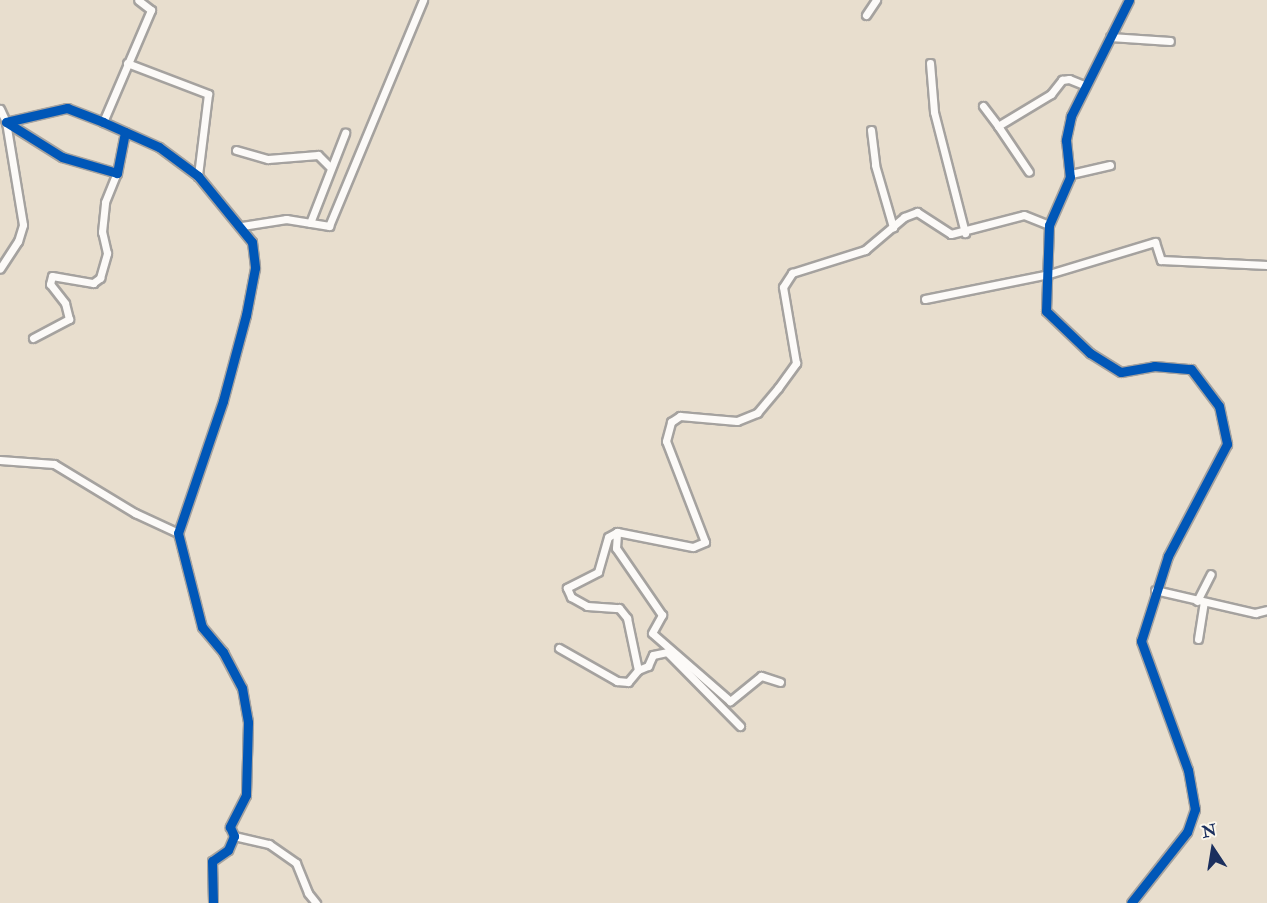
<!DOCTYPE html>
<style>
body{margin:0}
#map{position:relative;width:1267px;height:903px;overflow:hidden;background:#e8dece;font-family:"IM FELL Double Pica",serif}
div>[style]{position:absolute}
[style*='--x']{left:calc(var(--x)*1px);top:calc(var(--y)*1px);width:calc(var(--w)*1px);rotate:calc(var(--a)*1deg)}
.roads{filter:drop-shadow(2px 0 #a5a29f) drop-shadow(-2px 0 #a5a29f) drop-shadow(0 2px #a5a29f) drop-shadow(0 -2px #a5a29f)}
.minor>*{height:7px;margin:-3.5px;padding:0 3.5px;transform-origin:3.5px;border-radius:3.5px;background:#fcfaf8}
.cycleway>*{height:9px;margin:-4.5px;padding:0 4.5px;transform-origin:4.5px;border-radius:4.5px;background:#0057b8}
span{translate:-50% -50%;white-space:nowrap;text-align:center;line-height:1.15;-webkit-text-stroke:4.5px #fbf7ec;paint-order:stroke}
.north{position:absolute;left:1183px;top:819px;width:60px;height:60px;-webkit-text-stroke:4px #fbf7ec;paint-order:stroke;rotate:348deg;font-size:16px;font-weight:700;line-height:24px;text-align:center;color:#1b2f5e}
.north::after{content:'';display:block;margin:auto;width:21px;height:27px;background:#1b2f5e;clip-path:polygon(50% 0,100% 100%,50% 72%,0 100%)}
</style>
<div id="map">
<div class="roads">
<div class="minor">
<div style="--x:1129;--y:0;--w:130;--a:116.6"></div>
<div style="--x:1071;--y:116;--w:25;--a:102"></div>
<div style="--x:1066;--y:140;--w:37;--a:84"></div>
<div style="--x:1070;--y:177;--w:52;--a:113.6"></div>
<div style="--x:1049;--y:225;--w:86;--a:92"></div>
<div style="--x:1046;--y:311;--w:61;--a:43.7"></div>
<div style="--x:1090;--y:353;--w:36;--a:32"></div>
<div style="--x:1121;--y:372;--w:34;--a:-10"></div>
<div style="--x:1154;--y:366;--w:37;--a:5"></div>
<div style="--x:1191;--y:369;--w:46;--a:52.9"></div>
<div style="--x:1219;--y:406;--w:39;--a:78"></div>
<div style="--x:1227;--y:444;--w:127;--a:117.8"></div>
<div style="--x:1168;--y:556;--w:89;--a:107.6"></div>
<div style="--x:1141;--y:641;--w:137;--a:70"></div>
<div style="--x:1188;--y:770;--w:40;--a:80"></div>
<div style="--x:1195;--y:809;--w:24;--a:109"></div>
<div style="--x:1187;--y:832;--w:90;--a:128.3"></div>
<div style="--x:866;--y:15;--w:18;--a:-56"></div>
<div style="--x:1110;--y:37;--w:60;--a:3.8"></div>
<div style="--x:127;--y:63;--w:87;--a:20.9"></div>
<div style="--x:208;--y:94;--w:83;--a:97"></div>
<div style="--x:930;--y:63;--w:49;--a:85.3"></div>
<div style="--x:934;--y:112;--w:125;--a:75.6"></div>
<div style="--x:983;--y:106;--w:25;--a:53"></div>
<div style="--x:998;--y:126;--w:62;--a:-31.1"></div>
<div style="--x:1051;--y:94;--w:18;--a:-52"></div>
<div style="--x:1062;--y:80;--w:7;--a:-8"></div>
<div style="--x:1069;--y:79;--w:18;--a:22"></div>
<div style="--x:0;--y:109;--w:14;--a:65"></div>
<div style="--x:6;--y:122;--w:104;--a:80.6"></div>
<div style="--x:23;--y:225;--w:17;--a:107"></div>
<div style="--x:18;--y:241;--w:33;--a:123"></div>
<div style="--x:103;--y:122;--w:122;--a:-66.8"></div>
<div style="--x:151;--y:10;--w:16;--a:-142"></div>
<div style="--x:998;--y:126;--w:55;--a:56"></div>
<div style="--x:871;--y:130;--w:35;--a:83"></div>
<div style="--x:875;--y:165;--w:65;--a:73.8"></div>
<div style="--x:125;--y:132;--w:42;--a:101"></div>
<div style="--x:117;--y:173;--w:57;--a:-163.8"></div>
<div style="--x:62;--y:157;--w:66;--a:-148"></div>
<div style="--x:6;--y:122;--w:63;--a:-12.9"></div>
<div style="--x:67;--y:108;--w:39;--a:21"></div>
<div style="--x:103;--y:122;--w:61;--a:24.1"></div>
<div style="--x:159;--y:147;--w:49;--a:36.6"></div>
<div style="--x:198;--y:176;--w:85;--a:50.7"></div>
<div style="--x:252;--y:242;--w:26;--a:83"></div>
<div style="--x:255;--y:268;--w:48;--a:100.8"></div>
<div style="--x:246;--y:315;--w:89;--a:105"></div>
<div style="--x:223;--y:401;--w:139;--a:108.8"></div>
<div style="--x:178;--y:533;--w:97;--a:75.7"></div>
<div style="--x:202;--y:627;--w:33;--a:50"></div>
<div style="--x:223;--y:652;--w:41;--a:62.2"></div>
<div style="--x:242;--y:688;--w:35;--a:80"></div>
<div style="--x:248;--y:722;--w:73;--a:91.6"></div>
<div style="--x:246;--y:795;--w:36;--a:117"></div>
<div style="--x:230;--y:827;--w:10;--a:66"></div>
<div style="--x:234;--y:836;--w:15;--a:113"></div>
<div style="--x:228;--y:850;--w:19;--a:145"></div>
<div style="--x:212;--y:861;--w:42;--a:88.6"></div>
<div style="--x:236;--y:150;--w:33;--a:16"></div>
<div style="--x:268;--y:159;--w:50;--a:-4.6"></div>
<div style="--x:318;--y:155;--w:17;--a:45"></div>
<div style="--x:1071;--y:174;--w:40;--a:-13"></div>
<div style="--x:310;--y:223;--w:97;--a:-68.7"></div>
<div style="--x:242;--y:226;--w:45;--a:-9"></div>
<div style="--x:286;--y:219;--w:44;--a:9.2"></div>
<div style="--x:329;--y:226;--w:245;--a:-67.4"></div>
<div style="--x:925;--y:299;--w:126;--a:-11.4"></div>
<div style="--x:1049;--y:274;--w:111;--a:-16.8"></div>
<div style="--x:1155;--y:242;--w:19;--a:72"></div>
<div style="--x:1161;--y:260;--w:106;--a:2.7"></div>
<div style="--x:33;--y:338;--w:41;--a:-27.8"></div>
<div style="--x:69;--y:319;--w:16;--a:-104"></div>
<div style="--x:65;--y:303;--w:24;--a:-128"></div>
<div style="--x:50;--y:284;--w:8;--a:-76"></div>
<div style="--x:52;--y:276;--w:42;--a:9.7"></div>
<div style="--x:93;--y:283;--w:9;--a:-36"></div>
<div style="--x:100;--y:278;--w:26;--a:-74"></div>
<div style="--x:107;--y:253;--w:22;--a:-103"></div>
<div style="--x:102;--y:232;--w:30;--a:-84"></div>
<div style="--x:105;--y:202;--w:31;--a:-68"></div>
<div style="--x:0;--y:460;--w:54;--a:4.2"></div>
<div style="--x:54;--y:464;--w:95;--a:31.2"></div>
<div style="--x:135;--y:513;--w:47;--a:24.9"></div>
<div style="--x:617;--y:532;--w:10;--a:151"></div>
<div style="--x:608;--y:537;--w:36;--a:106"></div>
<div style="--x:598;--y:572;--w:35;--a:153"></div>
<div style="--x:567;--y:588;--w:10;--a:66"></div>
<div style="--x:571;--y:597;--w:18;--a:29"></div>
<div style="--x:587;--y:606;--w:32;--a:4"></div>
<div style="--x:619;--y:608;--w:13;--a:51"></div>
<div style="--x:627;--y:618;--w:53;--a:78.1"></div>
<div style="--x:638;--y:670;--w:11;--a:-22"></div>
<div style="--x:648;--y:666;--w:12;--a:-66"></div>
<div style="--x:653;--y:655;--w:14;--a:-12"></div>
<div style="--x:667;--y:652;--w:104;--a:45.4"></div>
<div style="--x:1155;--y:590;--w:103;--a:13"></div>
<div style="--x:1255;--y:613;--w:12;--a:-14"></div>
<div style="--x:1197;--y:601;--w:30;--a:-63"></div>
<div style="--x:1198;--y:639;--w:37;--a:-81"></div>
<div style="--x:559;--y:648;--w:67;--a:29.6"></div>
<div style="--x:617;--y:681;--w:11;--a:5"></div>
<div style="--x:628;--y:682;--w:16;--a:-50"></div>
<div style="--x:780;--y:682;--w:20;--a:-162"></div>
<div style="--x:761;--y:676;--w:40;--a:141"></div>
<div style="--x:730;--y:701;--w:103;--a:-138.9"></div>
<div style="--x:652;--y:633;--w:21;--a:-61"></div>
<div style="--x:662;--y:615;--w:81;--a:-124.5"></div>
<div style="--x:616;--y:548;--w:16;--a:-86"></div>
<div style="--x:617;--y:532;--w:77;--a:11.2"></div>
<div style="--x:693;--y:547;--w:13;--a:-23"></div>
<div style="--x:705;--y:542;--w:108;--a:-111.1"></div>
<div style="--x:666;--y:441;--w:20;--a:-75"></div>
<div style="--x:671;--y:422;--w:11;--a:-34"></div>
<div style="--x:680;--y:416;--w:57;--a:5"></div>
<div style="--x:737;--y:421;--w:22;--a:-22"></div>
<div style="--x:757;--y:413;--w:33;--a:-50"></div>
<div style="--x:778;--y:388;--w:31;--a:-54"></div>
<div style="--x:796;--y:363;--w:77;--a:-99.7"></div>
<div style="--x:783;--y:287;--w:17;--a:-57"></div>
<div style="--x:792;--y:273;--w:77;--a:-17.5"></div>
<div style="--x:865;--y:250;--w:51;--a:-40.2"></div>
<div style="--x:904;--y:217;--w:14;--a:-21"></div>
<div style="--x:917;--y:212;--w:40;--a:32.9"></div>
<div style="--x:951;--y:234;--w:75;--a:-14.6"></div>
<div style="--x:1024;--y:215;--w:27;--a:22"></div>
<div style="--x:234;--y:836;--w:36;--a:13"></div>
<div style="--x:269;--y:844;--w:33;--a:35"></div>
<div style="--x:296;--y:863;--w:32;--a:68"></div>
<div style="--x:308;--y:893;--w:13;--a:51"></div>
</div>
</div>
<div class="cycleway">
<div style="--x:1129;--y:0;--w:130;--a:116.6"></div>
<div style="--x:1071;--y:116;--w:25;--a:102"></div>
<div style="--x:1066;--y:140;--w:37;--a:84"></div>
<div style="--x:1070;--y:177;--w:52;--a:113.6"></div>
<div style="--x:1049;--y:225;--w:86;--a:92"></div>
<div style="--x:1046;--y:311;--w:61;--a:43.7"></div>
<div style="--x:1090;--y:353;--w:36;--a:32"></div>
<div style="--x:1121;--y:372;--w:34;--a:-10"></div>
<div style="--x:1154;--y:366;--w:37;--a:5"></div>
<div style="--x:1191;--y:369;--w:46;--a:52.9"></div>
<div style="--x:1219;--y:406;--w:39;--a:78"></div>
<div style="--x:1227;--y:444;--w:127;--a:117.8"></div>
<div style="--x:1168;--y:556;--w:89;--a:107.6"></div>
<div style="--x:1141;--y:641;--w:137;--a:70"></div>
<div style="--x:1188;--y:770;--w:40;--a:80"></div>
<div style="--x:1195;--y:809;--w:24;--a:109"></div>
<div style="--x:1187;--y:832;--w:90;--a:128.3"></div>
<div style="--x:125;--y:132;--w:42;--a:101"></div>
<div style="--x:117;--y:173;--w:57;--a:-163.8"></div>
<div style="--x:62;--y:157;--w:66;--a:-148"></div>
<div style="--x:6;--y:122;--w:63;--a:-12.9"></div>
<div style="--x:67;--y:108;--w:39;--a:21"></div>
<div style="--x:103;--y:122;--w:61;--a:24.1"></div>
<div style="--x:159;--y:147;--w:49;--a:36.6"></div>
<div style="--x:198;--y:176;--w:85;--a:50.7"></div>
<div style="--x:252;--y:242;--w:26;--a:83"></div>
<div style="--x:255;--y:268;--w:48;--a:100.8"></div>
<div style="--x:246;--y:315;--w:89;--a:105"></div>
<div style="--x:223;--y:401;--w:139;--a:108.8"></div>
<div style="--x:178;--y:533;--w:97;--a:75.7"></div>
<div style="--x:202;--y:627;--w:33;--a:50"></div>
<div style="--x:223;--y:652;--w:41;--a:62.2"></div>
<div style="--x:242;--y:688;--w:35;--a:80"></div>
<div style="--x:248;--y:722;--w:73;--a:91.6"></div>
<div style="--x:246;--y:795;--w:36;--a:117"></div>
<div style="--x:230;--y:827;--w:10;--a:66"></div>
<div style="--x:234;--y:836;--w:15;--a:113"></div>
<div style="--x:228;--y:850;--w:19;--a:145"></div>
<div style="--x:212;--y:861;--w:42;--a:88.6"></div>
</div>
<div class="north">N</div>
</div>
